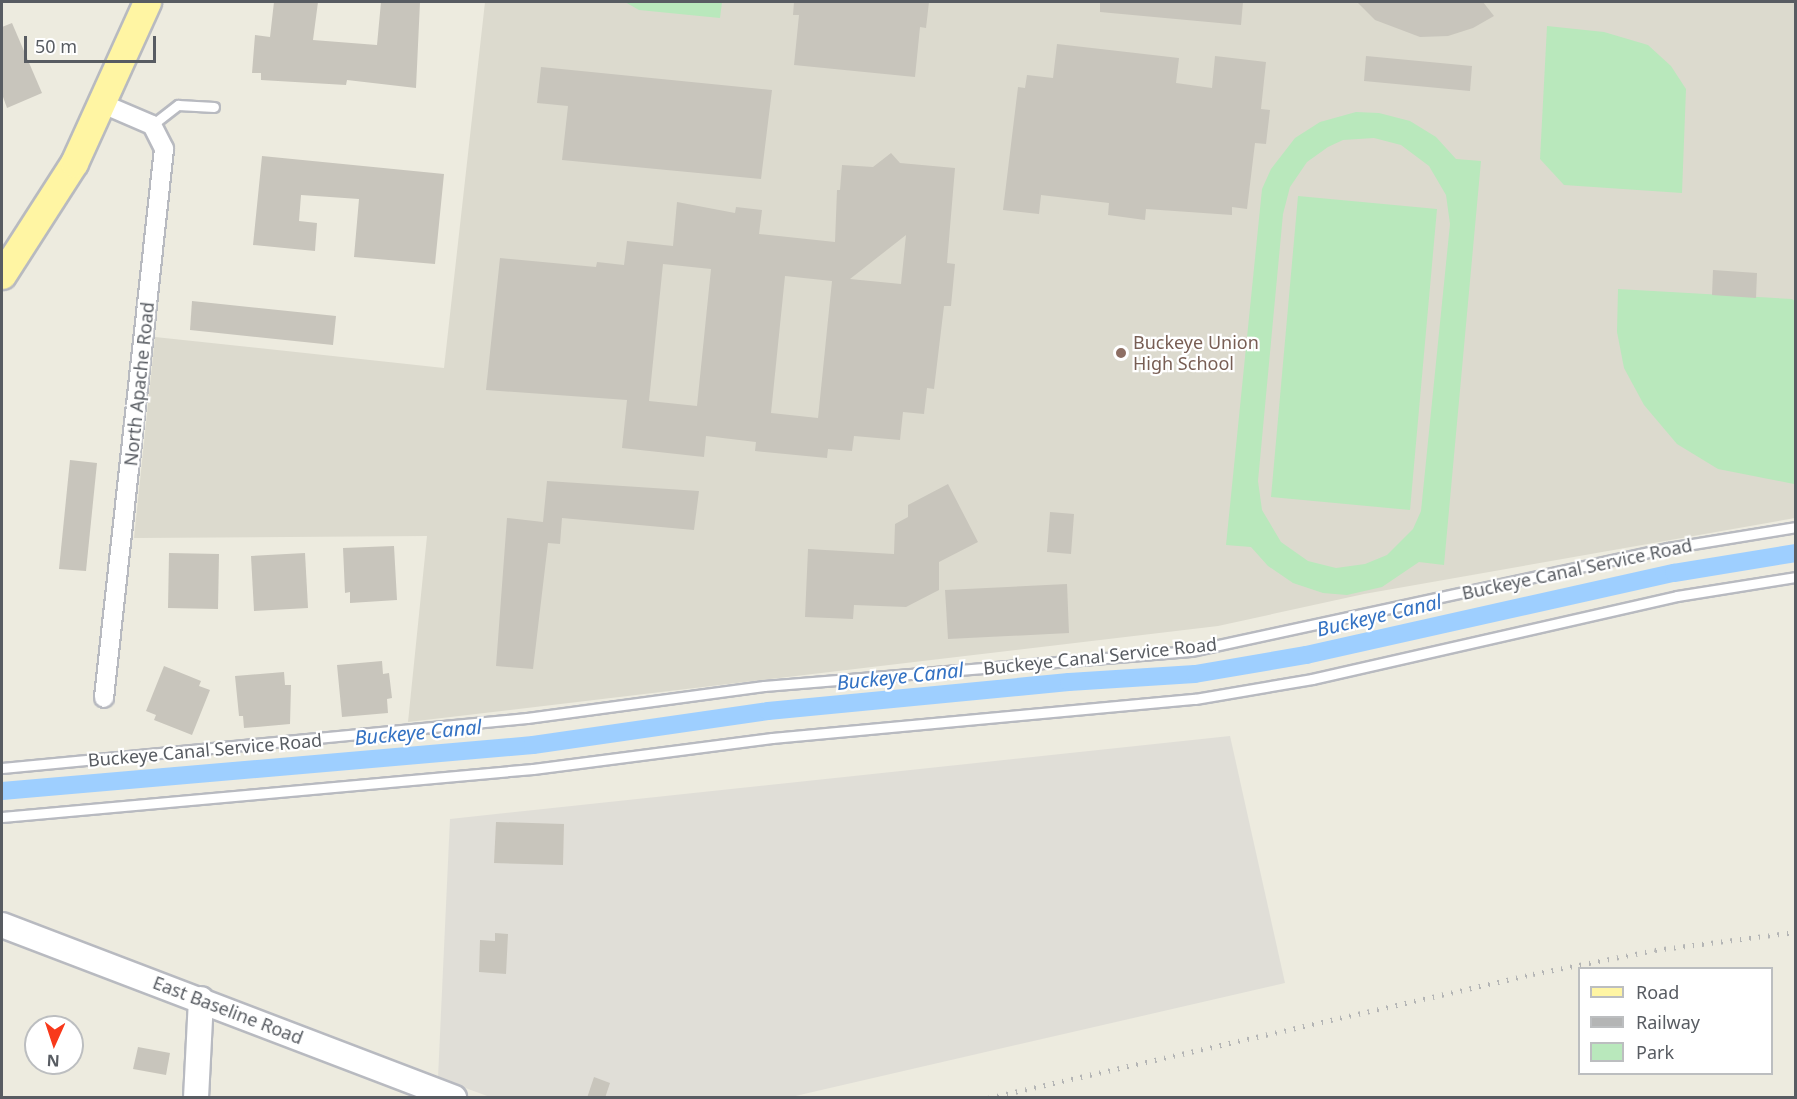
<!DOCTYPE html>
<style>
body{margin:0}
#map{position:relative;width:1797px;height:1099px;overflow:hidden;background:#edebdf;font-family:"Noto Sans",sans-serif}
div>[style]{position:absolute}
[style*='--x']{left:calc(var(--x)*1px);top:calc(var(--y)*1px);width:calc(var(--w)*1px);rotate:calc(var(--a)*1deg)}
.industrial>*{inset:0;background:#e0ded7}
.education>*{inset:0;background:#dcdace}
.green>*{inset:0;background:#b9e8bc}
.canal>*{height:18px;margin:-9px;padding:0 9px;transform-origin:9px;border-radius:9px;background:#9ecfff}
.building>*{inset:0;background:#c8c5bc}
.roads{filter:drop-shadow(2px 0 #b8bac0) drop-shadow(-2px 0 #b8bac0) drop-shadow(0 2px #b8bac0) drop-shadow(0 -2px #b8bac0)}
.lane>*{height:9px;margin:-4.5px;padding:0 4.5px;transform-origin:4.5px;border-radius:4.5px;background:#fff}
.street>*{height:18px;margin:-9px;padding:0 9px;transform-origin:9px;border-radius:9px;background:#fff}
.secondary>*{height:24px;margin:-12px;padding:0 12px;transform-origin:12px;border-radius:12px;background:#fff}
.primary>*{height:27px;margin:-13.5px;padding:0 13.5px;transform-origin:13.5px;border-radius:13.5px;background:#fff5a3}
.rail>*{height:4.5px;margin-top:-2.25px;transform-origin:0;background:repeating-linear-gradient(90deg,#b4b5b5 0 1.5px,transparent 0 9.5px)}
.dots>*{width:16px;height:16px;translate:-50% -50%;box-sizing:border-box;border:3px solid #fff;border-radius:50%}
span{translate:-50% -50%;white-space:nowrap;text-align:center;line-height:1.15;-webkit-text-stroke:4.5px #fff;paint-order:stroke}
.education-label{font-size:18px;color:#785e54}
.left{translate:0 -50%;text-align:left}
.street-label{font-size:18px;color:#585c62}
.water-label{font-size:20px;color:#3472c3;font-style:italic}
.frame{position:absolute;inset:0;border:3px solid #585c62;pointer-events:none}
.legend{position:absolute;left:1578px;top:967px;width:195px;height:108px;box-sizing:border-box;background:#fff;border:2px solid #bcbec0;margin:0;padding:8px 10px;list-style:none;font-size:18px;color:#585c62}
.legend li{display:flex;align-items:center;gap:12px;height:30px}
.legend b{width:30px;border:2px solid #bcbec0}
.north{position:absolute;left:24px;top:1015px;width:60px;height:60px;box-sizing:border-box;background:#fff;border:2px solid #bcbec0;border-radius:50%;rotate:183deg;font-size:16px;font-weight:700;line-height:24px;text-align:center;color:#585c62}
.north::after{content:'';display:block;margin:auto;width:21px;height:27px;background:#f8391b;clip-path:polygon(50% 0,100% 100%,50% 72%,0 100%)}
.scale{position:absolute;left:24px;top:36px;width:132px;height:27px;box-sizing:border-box;border:3px solid #585c62;border-top:0;padding-left:8px;font-size:18px;line-height:21px;white-space:nowrap;color:#585c62;-webkit-text-stroke:4px #fff;paint-order:stroke}
</style>
<div id="map">
<div class="industrial">
<div style="clip-path:polygon(1230px 736px,1285px 983px,791px 1097px,490px 1097px,438px 1078px,450px 819px)"></div>
</div>
<div class="education">
<div style="clip-path:polygon(485px 2px,1795px 2px,1795px 518px,1364px 594px,1218px 626px,408px 722px,427px 536px,134px 538px,155px 337px,444px 368px)"></div>
</div>
<div class="green">
<div style="clip-path:polygon(625px 2px,722px 2px,720px 18px,639px 10px)"></div>
<div style="clip-path:polygon(1547px 26px,1604px 32px,1648px 45px,1671px 66px,1686px 89px,1682px 193px,1564px 185px,1540px 159px)"></div>
<div style="clip-path:polygon(evenodd,1356px 112px,1379px 113px,1410px 121px,1436px 137px,1456px 159px,1481px 161px,1444px 565px,1419px 562px,1382px 587px,1347px 595px,1323px 593px,1293px 583px,1268px 566px,1251px 547px,1226px 545px,1262px 189px,1271px 169px,1295px 138px,1320px 122px,1356px 112px,1374px 138px,1401px 145px,1429px 166px,1446px 195px,1450px 224px,1421px 511px,1413px 529px,1387px 555px,1365px 564px,1336px 568px,1308px 561px,1281px 542px,1262px 510px,1258px 481px,1283px 214px,1290px 187px,1307px 162px,1328px 147px,1343px 140px,1374px 138px)"></div>
<div style="clip-path:polygon(1298px 196px,1437px 209px,1410px 510px,1271px 497px)"></div>
<div style="clip-path:polygon(1618px 289px,1792px 299px,1796px 302px,1794px 484px,1718px 469px,1677px 444px,1644px 405px,1624px 368px,1617px 332px)"></div>
</div>
<div class="canal">
<div style="--x:2;--y:791;--w:533;--a:-4.95"></div>
<div style="--x:533;--y:745;--w:237;--a:-8.2"></div>
<div style="--x:768;--y:711;--w:302;--a:-5.5"></div>
<div style="--x:1069;--y:682;--w:126;--a:-3.6"></div>
<div style="--x:1195;--y:674;--w:113;--a:-9.7"></div>
<div style="--x:1306;--y:655;--w:377;--a:-12.6"></div>
<div style="--x:1674;--y:573;--w:124;--a:-9.3"></div>
</div>
<div class="building">
<div style="clip-path:polygon(274px 2px,318px 2px,313px 40px,377px 45px,381px 2px,420px 2px,416px 88px,347px 80px,346px 85px,261px 80px,261px 73px,252px 73px,255px 35px,270px 37px)"></div>
<div style="clip-path:polygon(794px 2px,929px 2px,926px 28px,920px 27px,915px 77px,794px 65px,799px 15px,793px 15px)"></div>
<div style="clip-path:polygon(1100px 2px,1243px 2px,1241px 25px,1100px 12px)"></div>
<div style="clip-path:polygon(1357px 2px,1483px 2px,1494px 16px,1473px 28px,1448px 36px,1420px 37px,1375px 20px)"></div>
<div style="clip-path:polygon(12px 23px,42px 93px,7px 108px,2px 94px,2px 27px)"></div>
<div style="clip-path:polygon(1057px 44px,1179px 58px,1176px 83px,1212px 88px,1215px 56px,1266px 62px,1261px 109px,1270px 110px,1266px 144px,1255px 143px,1247px 209px,1232px 207px,1232px 215px,1146px 209px,1145px 220px,1108px 215px,1109px 203px,1041px 195px,1039px 214px,1003px 210px,1018px 87px,1025px 88px,1027px 75px,1053px 78px)"></div>
<div style="clip-path:polygon(1366px 56px,1472px 66px,1470px 91px,1364px 81px)"></div>
<div style="clip-path:polygon(541px 67px,772px 90px,761px 179px,562px 160px,568px 106px,537px 103px)"></div>
<div style="clip-path:polygon(evenodd,891px 153px,900px 163px,955px 168px,947px 263px,955px 264px,951px 306px,944px 306px,934px 389px,927px 388px,924px 414px,903px 412px,900px 440px,854px 436px,852px 451px,828px 449px,827px 458px,755px 451px,756px 442px,706px 436px,704px 457px,622px 448px,627px 400px,486px 390px,500px 258px,596px 267px,597px 262px,624px 265px,627px 241px,673px 246px,677px 202px,735px 213px,736px 207px,762px 210px,759px 234px,835px 242px,837px 190px,840px 190px,842px 165px,873px 167px,891px 153px,906px 235px,901px 284px,850px 279px,906px 235px,891px 153px,663px 264px,711px 269px,697px 406px,649px 401px,663px 264px,891px 153px,785px 276px,832px 281px,818px 418px,771px 413px,785px 276px)"></div>
<div style="clip-path:polygon(262px 156px,444px 174px,435px 264px,354px 257px,359px 199px,301px 195px,299px 221px,317px 223px,315px 251px,253px 245px)"></div>
<div style="clip-path:polygon(1713px 270px,1757px 273px,1756px 298px,1712px 295px)"></div>
<div style="clip-path:polygon(192px 301px,336px 316px,333px 345px,190px 330px)"></div>
<div style="clip-path:polygon(70px 460px,97px 463px,86px 571px,59px 569px)"></div>
<div style="clip-path:polygon(547px 481px,699px 491px,694px 530px,562px 518px,560px 544px,548px 543px,533px 669px,496px 666px,507px 518px,543px 522px)"></div>
<div style="clip-path:polygon(948px 484px,978px 542px,939px 562px,939px 590px,906px 607px,854px 605px,853px 619px,805px 617px,808px 549px,894px 554px,895px 524px,908px 517px,908px 505px)"></div>
<div style="clip-path:polygon(1050px 512px,1074px 514px,1071px 554px,1047px 552px)"></div>
<div style="clip-path:polygon(394px 546px,397px 600px,350px 603px,350px 592px,345px 593px,343px 548px)"></div>
<div style="clip-path:polygon(169px 553px,219px 554px,218px 609px,168px 608px)"></div>
<div style="clip-path:polygon(305px 553px,308px 608px,254px 611px,251px 556px)"></div>
<div style="clip-path:polygon(1067px 584px,1069px 633px,948px 639px,945px 590px)"></div>
<div style="clip-path:polygon(382px 661px,383px 674px,389px 673px,392px 698px,387px 699px,388px 713px,342px 717px,337px 665px)"></div>
<div style="clip-path:polygon(164px 666px,201px 681px,199px 686px,210px 690px,192px 735px,154px 720px,156px 715px,146px 711px)"></div>
<div style="clip-path:polygon(284px 672px,285px 685px,291px 685px,290px 724px,244px 728px,243px 716px,239px 716px,235px 676px)"></div>
<div style="clip-path:polygon(496px 822px,564px 824px,563px 865px,494px 863px)"></div>
<div style="clip-path:polygon(495px 933px,508px 934px,506px 974px,479px 972px,480px 940px,495px 941px)"></div>
<div style="clip-path:polygon(138px 1047px,170px 1053px,166px 1075px,133px 1069px)"></div>
<div style="clip-path:polygon(594px 1077px,610px 1083px,605px 1098px,587px 1098px)"></div>
</div>
<div class="roads">
<div class="lane">
<div style="--x:152;--y:125;--w:33;--a:-38"></div>
<div style="--x:178;--y:105;--w:36;--a:3"></div>
<div style="--x:2;--y:768;--w:527;--a:-5.44"></div>
<div style="--x:527;--y:718;--w:239;--a:-7.7"></div>
<div style="--x:764;--y:686;--w:428;--a:-4.7"></div>
<div style="--x:1191;--y:651;--w:488;--a:-12.2"></div>
<div style="--x:1668;--y:548;--w:130;--a:-9.3"></div>
<div style="--x:2;--y:817;--w:533;--a:-5.17"></div>
<div style="--x:533;--y:769;--w:241;--a:-7.4"></div>
<div style="--x:772;--y:738;--w:425;--a:-5.3"></div>
<div style="--x:1195;--y:699;--w:119;--a:-9.7"></div>
<div style="--x:1312;--y:679;--w:374;--a:-12.8"></div>
<div style="--x:1677;--y:596;--w:121;--a:-9.1"></div>
</div>
<div class="street">
<div style="--x:103;--y:104;--w:53;--a:23.2"></div>
<div style="--x:152;--y:125;--w:27;--a:63"></div>
<div style="--x:164;--y:149;--w:552;--a:96.24"></div>
</div>
<div class="secondary">
<div style="--x:2;--y:925;--w:484;--a:20.9"></div>
<div style="--x:196;--y:1098;--w:99;--a:-87.1"></div>
</div>
<div class="primary">
<div style="--x:2;--y:275;--w:133;--a:-57.3"></div>
<div style="--x:74;--y:163;--w:177;--a:-65.6"></div>
</div>
</div>
<div class="rail">
<div style="--x:988;--y:1098;--w:559;--a:-12.82"></div>
<div style="--x:1533;--y:974;--w:124;--a:-11.1"></div>
<div style="--x:1655;--y:950;--w:142;--a:-7.3"></div>
</div>
<div class="dots">
<div style="left:1121px;top:353px;background:#8d6e63"></div>
</div>
<div class="education-label">
<span class="left" style="left:1133px;top:353px">Buckeye Union<br>High School</span>
</div>
<div class="street-label">
<span style="left:139px;top:384px;rotate:-84deg">North Apache Road</span>
<span style="left:1577px;top:569px;rotate:-12deg">Buckeye Canal Service Road</span>
<span style="left:1100px;top:656px;rotate:-6deg">Buckeye Canal Service Road</span>
<span style="left:205px;top:750px;rotate:-5deg">Buckeye Canal Service Road</span>
<span style="left:228px;top:1010px;rotate:21deg">East Baseline Road</span>
</div>
<div class="water-label">
<span style="left:1379px;top:615px;rotate:-13deg">Buckeye Canal</span>
<span style="left:900px;top:676px;rotate:-6deg">Buckeye Canal</span>
<span style="left:418px;top:732px;rotate:-5deg">Buckeye Canal</span>
</div>
<div class="frame"></div>
<ul class="legend">
<li><b style="height:8px;background:#fff5a3"></b>Road</li>
<li><b style="height:8px;background:#b4b5b5"></b>Railway</li>
<li><b style="height:16px;background:#b9e8bc"></b>Park</li>
</ul>
<div class="north">N</div>
<div class="scale">50 m</div>
</div>
